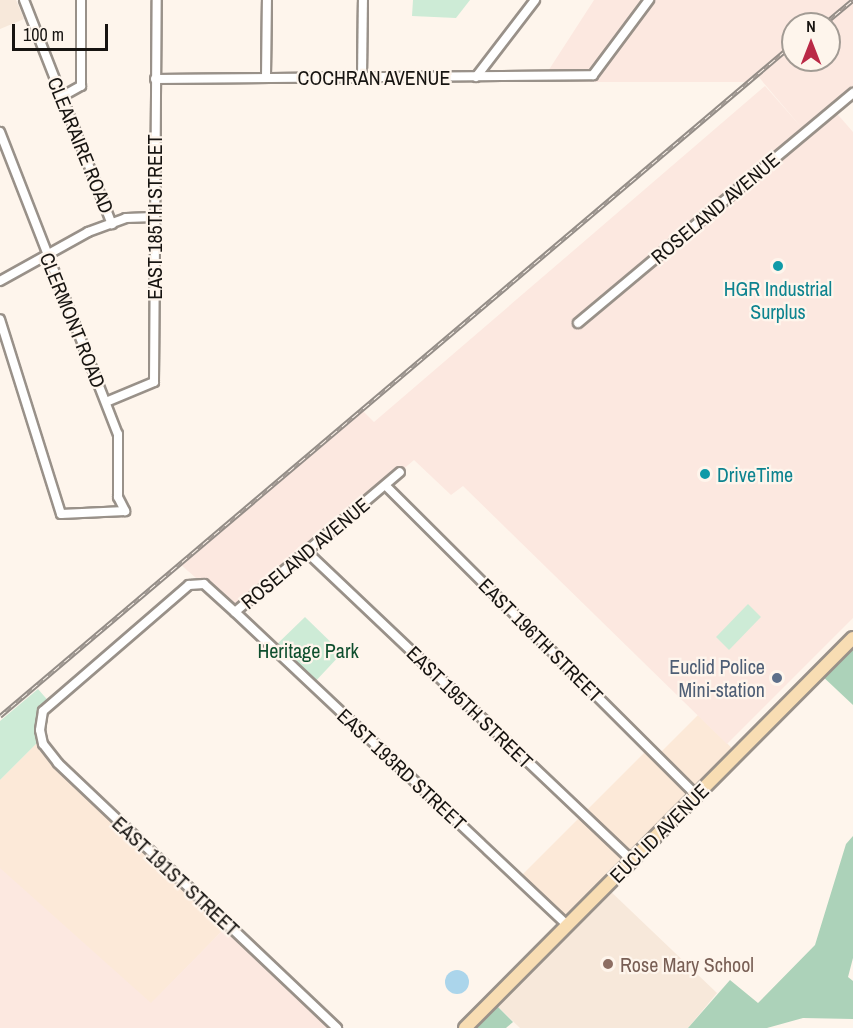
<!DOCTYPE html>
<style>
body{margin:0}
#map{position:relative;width:853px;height:1028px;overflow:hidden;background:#fef5ec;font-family:"Archivo Narrow",sans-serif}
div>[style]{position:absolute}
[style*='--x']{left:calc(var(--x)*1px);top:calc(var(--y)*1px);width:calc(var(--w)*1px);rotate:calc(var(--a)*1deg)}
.commercial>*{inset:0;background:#fce9d8}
.industrial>*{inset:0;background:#fce8e0}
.built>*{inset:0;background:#f7e8da}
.green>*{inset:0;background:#cdebd6}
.forest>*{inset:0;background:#acd2b9}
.water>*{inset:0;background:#abd5eb}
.round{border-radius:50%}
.roads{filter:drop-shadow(2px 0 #999189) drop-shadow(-2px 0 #999189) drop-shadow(0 2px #999189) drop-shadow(0 -2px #999189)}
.street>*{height:8px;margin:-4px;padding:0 4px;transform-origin:4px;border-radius:4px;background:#fff}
.primary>*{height:12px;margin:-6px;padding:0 6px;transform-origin:6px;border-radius:6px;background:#f8ddb3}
.rail>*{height:4.5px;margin-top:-2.25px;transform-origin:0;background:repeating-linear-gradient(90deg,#fef5ec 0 7px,#948d87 0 14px);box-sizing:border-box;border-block:2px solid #948d87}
.dots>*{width:16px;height:16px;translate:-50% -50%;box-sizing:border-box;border:3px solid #fef5ec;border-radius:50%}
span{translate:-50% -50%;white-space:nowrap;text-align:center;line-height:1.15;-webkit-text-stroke:4.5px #fef5ec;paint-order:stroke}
.street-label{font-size:20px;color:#171411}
.culture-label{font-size:20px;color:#0d838f}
.left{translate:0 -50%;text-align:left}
.park-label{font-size:20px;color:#0e4e2d}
.service-label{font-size:20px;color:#4e5e75}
.right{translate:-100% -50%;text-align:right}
.education-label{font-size:20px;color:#785e54}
.north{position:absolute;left:781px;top:12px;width:60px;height:60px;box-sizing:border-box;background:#fef5ec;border:2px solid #a29b94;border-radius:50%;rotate:0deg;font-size:16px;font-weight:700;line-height:24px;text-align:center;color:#171411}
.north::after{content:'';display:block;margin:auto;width:21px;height:27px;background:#ba2946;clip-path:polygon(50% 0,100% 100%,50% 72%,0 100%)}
.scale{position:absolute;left:12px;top:24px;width:96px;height:27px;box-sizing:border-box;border:3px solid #171411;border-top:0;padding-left:8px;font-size:18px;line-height:21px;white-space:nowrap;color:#171411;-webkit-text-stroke:4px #fef5ec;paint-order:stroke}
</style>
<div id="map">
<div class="commercial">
<div style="clip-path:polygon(698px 715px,738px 754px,568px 926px,518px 879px,649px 748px,658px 755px)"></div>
<div style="clip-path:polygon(42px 738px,43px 744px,228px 925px,145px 1010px,0 872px,0 780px)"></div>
</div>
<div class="industrial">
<div style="clip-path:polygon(evenodd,594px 0,853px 0,853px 93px,833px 109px,853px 132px,853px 618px,727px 744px,463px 486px,451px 495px,414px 460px,235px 612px,180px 564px,362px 410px,374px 422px,765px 86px,802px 128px,757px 75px,749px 82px,541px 82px,594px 0,793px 24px,829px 24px,829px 60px,793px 60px,793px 24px)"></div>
<div style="clip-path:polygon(0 868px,151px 1003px,228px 925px,337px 1028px,0 1028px)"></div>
</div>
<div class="built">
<div style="clip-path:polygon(0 0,16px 0,24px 19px,0 29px)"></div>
<div style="clip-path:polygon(606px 887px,717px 993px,688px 1028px,520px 1028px,492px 1001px)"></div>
</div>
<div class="green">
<div style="clip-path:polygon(413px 0,470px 0,456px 18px,412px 16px)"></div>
<div style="clip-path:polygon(748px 604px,761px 617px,729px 650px,716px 637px)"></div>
<div style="clip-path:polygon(305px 617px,342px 653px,312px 685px,273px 648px)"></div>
<div style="clip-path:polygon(38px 689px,51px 704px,43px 711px,42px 738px,0 780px,0 721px)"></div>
</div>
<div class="forest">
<div style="clip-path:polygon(853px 638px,853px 705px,819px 673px)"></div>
<div style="clip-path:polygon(853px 836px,853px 958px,848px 977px,853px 981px,853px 1019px,803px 1018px,767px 1028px,688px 1028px,730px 980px,758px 1003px,815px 945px,846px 844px)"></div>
<div style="clip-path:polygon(492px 1001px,513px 1022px,506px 1028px,465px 1028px)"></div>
</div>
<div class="water">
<div class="round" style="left:445px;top:970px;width:24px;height:24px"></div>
</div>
<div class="roads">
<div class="street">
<div style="--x:24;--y:0;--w:241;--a:68.6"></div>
<div style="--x:266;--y:77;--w:77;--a:-89.3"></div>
<div style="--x:362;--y:77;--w:77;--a:-89.3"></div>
<div style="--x:476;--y:77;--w:97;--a:-52.5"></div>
<div style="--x:155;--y:79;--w:438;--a:-0.5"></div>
<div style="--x:593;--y:75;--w:94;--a:-53.3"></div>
<div style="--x:61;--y:97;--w:23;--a:-29"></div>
<div style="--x:81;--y:86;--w:86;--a:-90"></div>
<div style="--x:0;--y:132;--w:324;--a:68.7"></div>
<div style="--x:118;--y:434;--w:63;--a:90"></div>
<div style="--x:118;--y:497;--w:16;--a:63"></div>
<div style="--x:125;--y:511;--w:64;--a:177.3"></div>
<div style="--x:61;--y:514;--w:204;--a:-107.4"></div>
<div style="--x:0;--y:281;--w:101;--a:-29.1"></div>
<div style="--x:88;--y:232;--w:40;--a:-20.2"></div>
<div style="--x:126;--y:218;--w:28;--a:-2"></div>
<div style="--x:578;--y:323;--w:359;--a:-39.9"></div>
<div style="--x:106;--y:402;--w:52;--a:-22.6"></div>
<div style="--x:154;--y:382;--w:382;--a:-89.6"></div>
<div style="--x:386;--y:486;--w:439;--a:44.9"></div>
<div style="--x:308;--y:553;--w:446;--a:43.5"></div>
<div style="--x:235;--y:612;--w:216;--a:-40.3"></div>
<div style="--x:337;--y:1028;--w:385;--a:-136.5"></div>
<div style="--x:58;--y:763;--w:24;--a:-128"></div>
<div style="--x:43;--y:744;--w:14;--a:-102"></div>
<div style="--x:40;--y:730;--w:19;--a:-81"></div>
<div style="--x:43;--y:711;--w:193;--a:-40.8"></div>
<div style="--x:189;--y:585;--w:15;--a:-4"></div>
<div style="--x:204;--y:584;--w:42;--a:42.1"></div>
<div style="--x:235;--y:612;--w:458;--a:43.3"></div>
</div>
<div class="primary">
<div style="--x:465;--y:1028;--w:550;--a:-45.15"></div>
</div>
</div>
<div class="rail">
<div style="--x:824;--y:24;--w:38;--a:-40"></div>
<div style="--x:0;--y:716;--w:1039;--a:-40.28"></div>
</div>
<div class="dots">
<div style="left:778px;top:266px;background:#0f9aa8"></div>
<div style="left:705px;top:474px;background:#0f9aa8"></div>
<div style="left:777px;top:678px;background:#5c6f8a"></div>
<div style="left:608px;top:964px;background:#8d6e63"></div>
</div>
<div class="street-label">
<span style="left:374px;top:77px">COCHRAN AVENUE</span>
<span style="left:81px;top:145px;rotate:68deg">CLEARAIRE ROAD</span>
<span style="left:715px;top:208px;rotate:-40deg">ROSELAND AVENUE</span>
<span style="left:154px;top:217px;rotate:-90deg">EAST 185TH STREET</span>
<span style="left:73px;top:320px;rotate:68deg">CLERMONT ROAD</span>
<span style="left:305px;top:553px;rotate:-40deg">ROSELAND AVENUE</span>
<span style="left:541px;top:640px;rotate:45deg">EAST 196TH STREET</span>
<span style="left:470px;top:707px;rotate:44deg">EAST 195TH STREET</span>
<span style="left:402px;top:769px;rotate:43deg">EAST 193RD STREET</span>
<span style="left:659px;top:833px;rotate:-45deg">EUCLID AVENUE</span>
<span style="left:176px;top:876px;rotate:43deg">EAST 191ST STREET</span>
</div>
<div class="culture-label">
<span style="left:778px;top:300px">HGR Industrial<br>Surplus</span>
<span class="left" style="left:717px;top:474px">DriveTime</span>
</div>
<div class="park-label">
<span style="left:308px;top:650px">Heritage Park</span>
</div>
<div class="service-label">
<span class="right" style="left:765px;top:678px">Euclid Police<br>Mini-station</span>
</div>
<div class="education-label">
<span class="left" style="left:620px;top:964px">Rose Mary School</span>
</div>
<div class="north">N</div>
<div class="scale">100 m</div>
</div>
